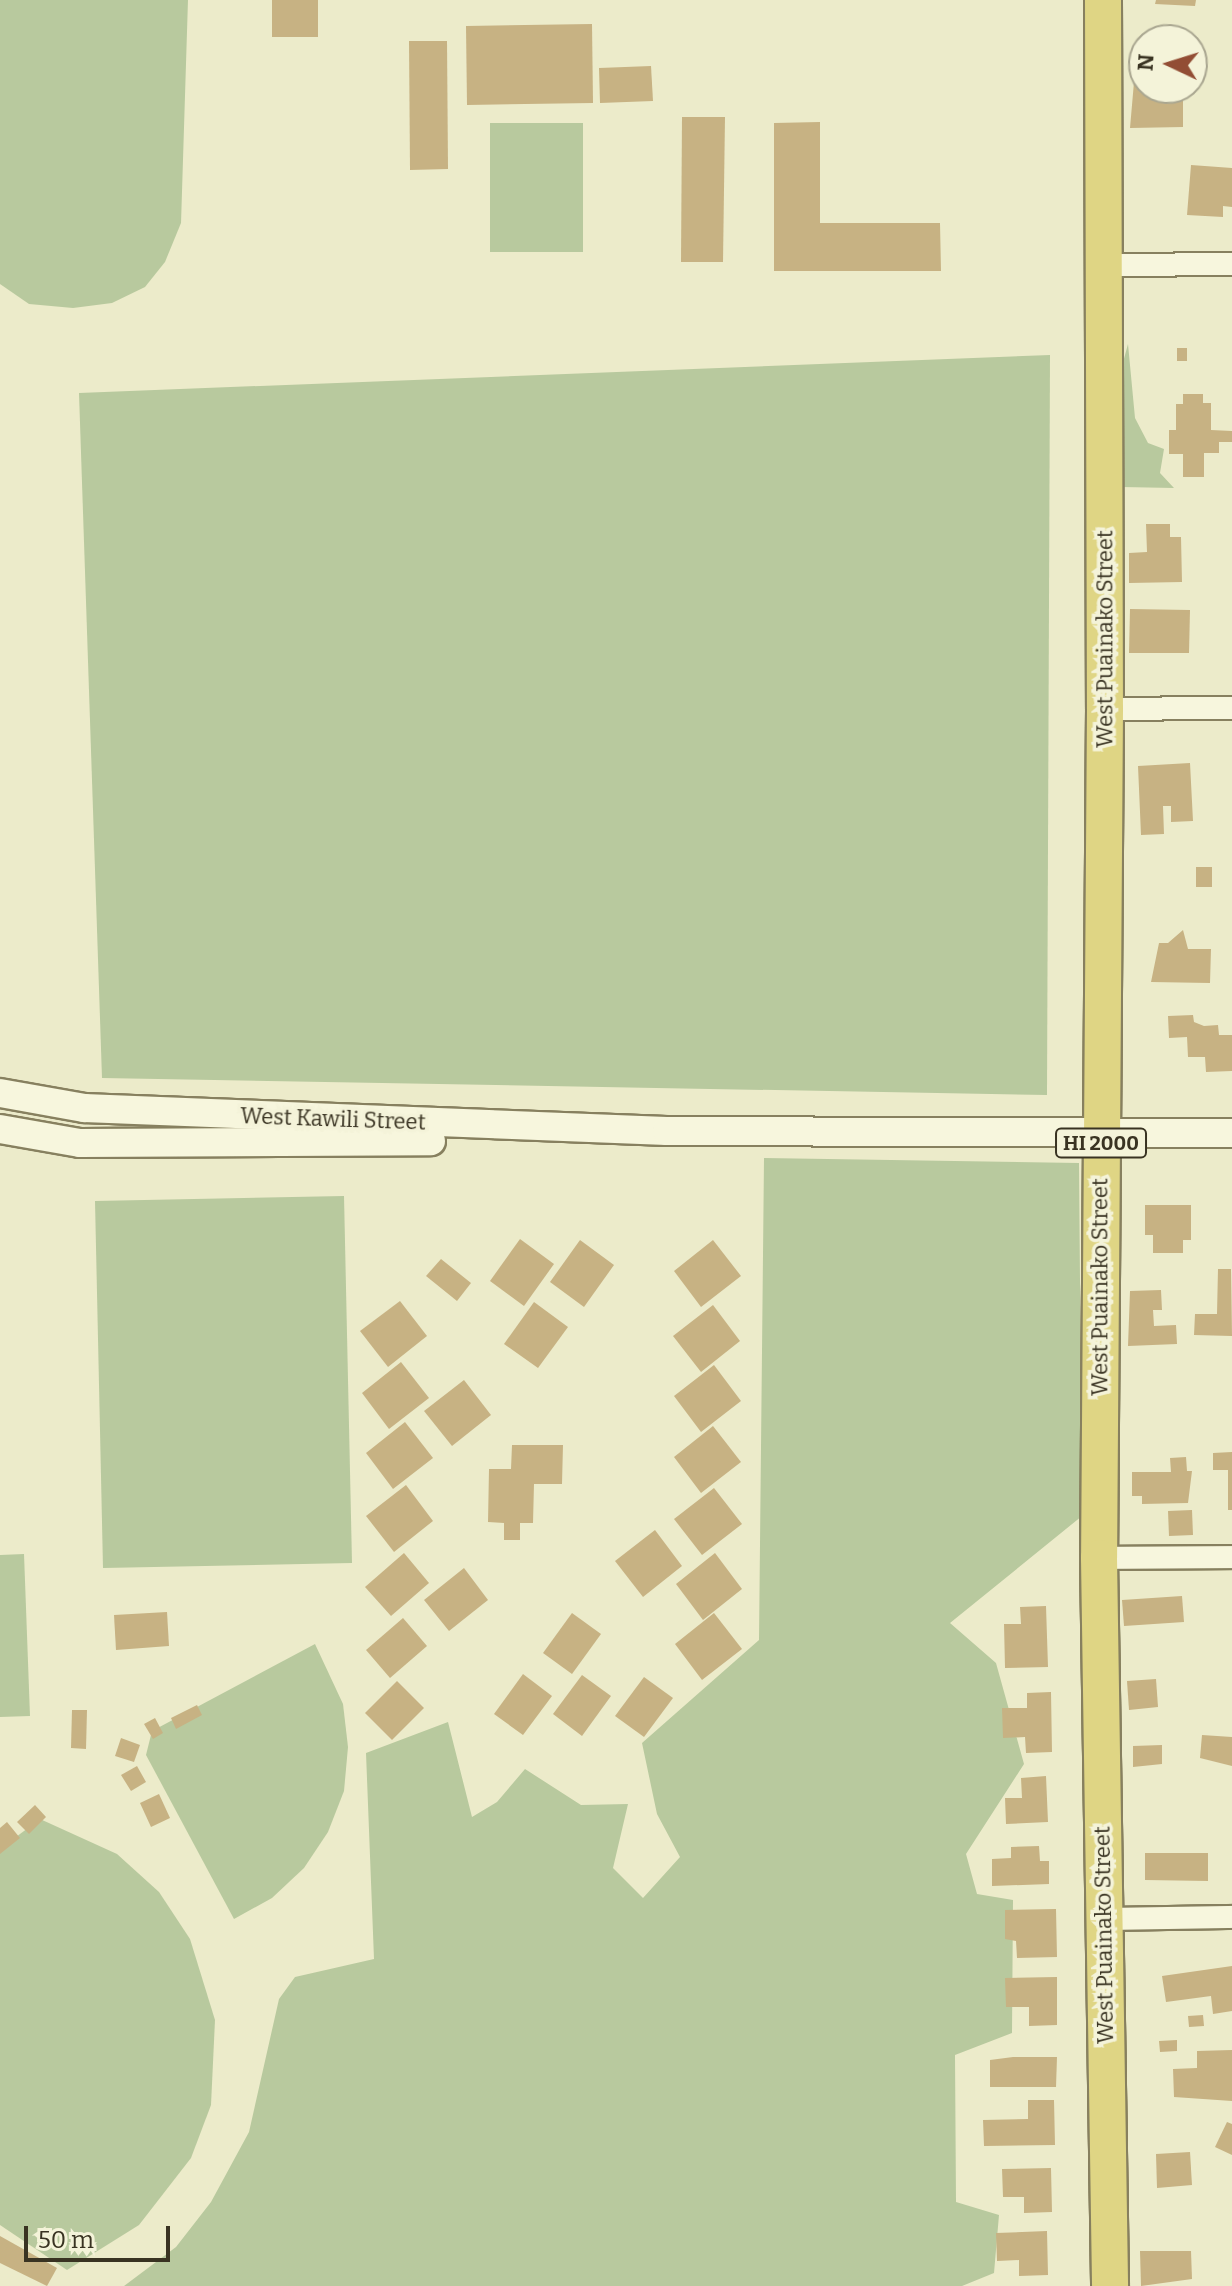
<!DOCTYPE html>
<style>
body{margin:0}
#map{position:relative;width:1232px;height:2286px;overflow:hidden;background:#ecebca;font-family:Bitter,serif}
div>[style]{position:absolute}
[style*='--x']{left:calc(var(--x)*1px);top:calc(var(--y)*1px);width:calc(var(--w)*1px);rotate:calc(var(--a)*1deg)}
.green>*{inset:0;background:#b8c99e}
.building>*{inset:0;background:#c7b283}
.roads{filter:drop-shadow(2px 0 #87805f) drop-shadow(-2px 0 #87805f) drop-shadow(0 2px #87805f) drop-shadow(0 -2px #87805f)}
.minor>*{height:22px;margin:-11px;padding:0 11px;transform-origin:11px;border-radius:11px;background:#f7f6dd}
.tertiary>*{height:28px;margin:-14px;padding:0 14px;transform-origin:14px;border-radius:14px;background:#f7f6dd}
.trunk>*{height:36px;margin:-18px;padding:0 18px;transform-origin:18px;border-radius:18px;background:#dfd584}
span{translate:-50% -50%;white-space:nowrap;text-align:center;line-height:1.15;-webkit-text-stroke:7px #f4f3d9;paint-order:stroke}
.shield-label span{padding:2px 6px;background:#f4f3d9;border:2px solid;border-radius:6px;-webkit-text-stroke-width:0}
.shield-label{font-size:20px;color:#393322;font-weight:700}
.street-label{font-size:22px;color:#393322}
.north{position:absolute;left:1128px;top:24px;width:80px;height:80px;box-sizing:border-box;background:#f4f3d9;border:2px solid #a9a690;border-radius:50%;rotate:274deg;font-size:22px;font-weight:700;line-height:32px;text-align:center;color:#393322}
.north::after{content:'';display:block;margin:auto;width:28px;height:36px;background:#924d34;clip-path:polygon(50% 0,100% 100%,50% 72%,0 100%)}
.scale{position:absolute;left:24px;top:2226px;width:146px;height:36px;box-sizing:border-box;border:4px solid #393322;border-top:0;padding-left:10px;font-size:24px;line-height:28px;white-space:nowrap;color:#393322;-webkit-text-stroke:6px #f4f3d9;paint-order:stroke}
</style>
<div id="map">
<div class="green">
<div style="clip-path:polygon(0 0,188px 0,181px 223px,165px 262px,145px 287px,112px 303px,73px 308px,29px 304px,0 284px)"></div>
<div style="clip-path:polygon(490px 123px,583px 123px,583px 252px,490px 252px)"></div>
<div style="clip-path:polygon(1128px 344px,1135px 418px,1148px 443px,1164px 449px,1160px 473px,1174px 488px,1122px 487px,1122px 366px)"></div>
<div style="clip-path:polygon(1050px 355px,1047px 1095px,102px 1078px,79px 393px)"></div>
<div style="clip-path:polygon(764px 1158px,1079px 1163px,1082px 1516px,950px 1623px,996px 1663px,1024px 1764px,966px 1854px,977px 1894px,1013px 1900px,1012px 2033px,955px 2055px,956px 2202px,999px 2215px,994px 2273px,962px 2286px,124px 2286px,176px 2247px,211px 2202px,249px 2132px,279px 1999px,295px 1977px,374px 1959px,366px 1753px,448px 1722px,472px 1817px,497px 1802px,525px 1769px,581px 1805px,628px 1804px,613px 1868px,643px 1898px,680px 1857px,657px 1814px,642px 1743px,759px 1640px)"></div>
<div style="clip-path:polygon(344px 1196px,352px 1563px,103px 1568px,95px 1201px)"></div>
<div style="clip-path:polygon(24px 1554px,30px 1716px,0 1717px,0 1555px)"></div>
<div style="clip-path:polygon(315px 1644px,343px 1704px,348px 1747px,344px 1791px,328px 1832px,304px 1868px,272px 1898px,234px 1919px,146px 1755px,152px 1731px)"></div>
<div style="clip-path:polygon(40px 1819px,117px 1854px,159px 1892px,190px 1939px,215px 2020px,211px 2105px,191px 2158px,139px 2225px,67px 2270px,0 2225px,0 1849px)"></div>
</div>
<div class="building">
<div style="clip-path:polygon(272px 0,318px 0,318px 37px,272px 37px)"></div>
<div style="clip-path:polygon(1156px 0,1196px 0,1195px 6px,1155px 4px)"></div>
<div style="clip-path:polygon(592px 24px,593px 103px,467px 105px,466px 26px)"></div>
<div style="clip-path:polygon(409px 41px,447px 41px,448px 169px,410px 170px)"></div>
<div style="clip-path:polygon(651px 66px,653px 101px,600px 103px,599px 68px)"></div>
<div style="clip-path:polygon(1144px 81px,1144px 88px,1164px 88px,1164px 100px,1183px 100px,1183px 127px,1130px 128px,1134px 82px)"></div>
<div style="clip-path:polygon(682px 117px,725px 117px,723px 262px,681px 262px)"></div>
<div style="clip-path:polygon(820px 122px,820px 223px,940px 223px,941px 271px,774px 271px,774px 123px)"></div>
<div style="clip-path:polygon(1191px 165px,1232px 168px,1232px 207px,1223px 206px,1223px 217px,1187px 215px)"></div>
<div style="clip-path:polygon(1177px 348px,1187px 348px,1187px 361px,1177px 361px)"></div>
<div style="clip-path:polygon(1183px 394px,1203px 394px,1203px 403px,1211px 403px,1211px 430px,1232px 431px,1232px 442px,1219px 442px,1219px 453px,1204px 453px,1204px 477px,1183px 477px,1183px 454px,1169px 454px,1169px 430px,1176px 430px,1176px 404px,1183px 404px)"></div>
<div style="clip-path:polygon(1146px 524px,1170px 524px,1170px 537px,1181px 537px,1182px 582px,1129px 583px,1129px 553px,1147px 552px)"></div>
<div style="clip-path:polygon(1130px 609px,1190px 610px,1189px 653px,1129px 653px)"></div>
<div style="clip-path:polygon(1190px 763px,1193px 821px,1171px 822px,1171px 806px,1163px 806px,1164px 834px,1141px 835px,1138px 766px)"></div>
<div style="clip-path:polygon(1196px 867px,1212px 867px,1212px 887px,1196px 887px)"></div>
<div style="clip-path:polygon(1183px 930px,1188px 949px,1211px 949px,1210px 983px,1151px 982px,1159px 943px,1168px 943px)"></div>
<div style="clip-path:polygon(1193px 1015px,1194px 1022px,1204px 1026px,1218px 1025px,1219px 1035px,1232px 1035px,1232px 1071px,1206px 1072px,1205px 1057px,1188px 1057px,1187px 1037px,1169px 1038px,1168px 1016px)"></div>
<div style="clip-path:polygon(1145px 1205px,1191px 1205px,1191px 1240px,1183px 1240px,1183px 1253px,1153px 1253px,1153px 1235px,1145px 1235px)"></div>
<div style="clip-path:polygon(520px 1239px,554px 1264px,524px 1306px,490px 1281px)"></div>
<div style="clip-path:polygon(580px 1240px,614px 1265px,584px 1307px,550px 1282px)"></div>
<div style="clip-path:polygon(713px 1240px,741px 1276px,701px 1307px,674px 1271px)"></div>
<div style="clip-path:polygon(441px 1259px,471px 1283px,457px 1301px,426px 1276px)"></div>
<div style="clip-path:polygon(1218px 1269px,1231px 1269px,1232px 1336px,1194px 1335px,1195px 1314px,1217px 1314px)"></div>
<div style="clip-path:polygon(1161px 1290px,1162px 1310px,1153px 1310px,1154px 1326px,1176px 1325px,1177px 1344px,1128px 1346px,1130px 1291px)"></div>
<div style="clip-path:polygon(400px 1301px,427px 1336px,388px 1367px,360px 1331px)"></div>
<div style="clip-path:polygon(534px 1302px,568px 1327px,538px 1368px,504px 1344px)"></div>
<div style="clip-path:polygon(713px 1305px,740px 1341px,701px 1372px,673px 1336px)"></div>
<div style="clip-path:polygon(401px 1362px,429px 1398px,389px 1429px,362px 1393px)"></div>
<div style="clip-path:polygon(714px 1365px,741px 1401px,701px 1432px,674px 1396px)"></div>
<div style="clip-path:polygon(464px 1380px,491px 1415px,452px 1446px,424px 1411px)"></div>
<div style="clip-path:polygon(405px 1422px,433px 1458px,393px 1489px,366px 1453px)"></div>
<div style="clip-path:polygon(713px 1426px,741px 1462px,701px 1493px,674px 1457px)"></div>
<div style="clip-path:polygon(512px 1445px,563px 1445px,562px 1484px,534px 1484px,533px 1523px,520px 1523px,520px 1540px,504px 1540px,504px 1523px,488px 1522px,489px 1469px,511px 1469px)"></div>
<div style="clip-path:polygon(1232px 1452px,1232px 1510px,1228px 1510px,1228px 1470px,1213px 1470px,1213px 1453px)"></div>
<div style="clip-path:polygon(1186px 1457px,1187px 1471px,1192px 1471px,1188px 1503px,1142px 1504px,1142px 1496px,1132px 1496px,1132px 1472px,1171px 1472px,1170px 1458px)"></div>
<div style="clip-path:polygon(406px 1485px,433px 1521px,394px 1552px,366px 1516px)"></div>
<div style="clip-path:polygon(714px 1488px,742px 1524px,702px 1555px,674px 1519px)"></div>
<div style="clip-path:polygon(1192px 1510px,1193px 1535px,1169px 1536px,1168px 1511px)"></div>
<div style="clip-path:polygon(655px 1530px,682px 1566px,643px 1597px,615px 1561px)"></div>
<div style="clip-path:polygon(404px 1553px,429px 1583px,391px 1616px,365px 1587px)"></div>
<div style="clip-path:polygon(715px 1553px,742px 1589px,703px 1620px,676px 1584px)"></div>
<div style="clip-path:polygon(464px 1568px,488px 1600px,449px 1631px,424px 1600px)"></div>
<div style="clip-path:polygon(1182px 1596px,1184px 1622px,1124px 1626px,1122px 1600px)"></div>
<div style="clip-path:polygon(1046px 1606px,1048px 1667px,1005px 1668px,1004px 1624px,1021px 1624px,1020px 1607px)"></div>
<div style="clip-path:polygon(167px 1612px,169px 1646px,116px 1650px,114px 1615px)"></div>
<div style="clip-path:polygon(572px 1613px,601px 1634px,572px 1674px,543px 1653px)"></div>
<div style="clip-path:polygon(714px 1613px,742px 1649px,702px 1680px,675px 1644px)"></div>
<div style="clip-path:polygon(403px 1618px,427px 1646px,390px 1678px,366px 1650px)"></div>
<div style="clip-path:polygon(523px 1674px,552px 1696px,523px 1735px,494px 1714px)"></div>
<div style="clip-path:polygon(582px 1675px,611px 1696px,582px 1736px,553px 1714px)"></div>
<div style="clip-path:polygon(644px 1677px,673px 1698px,644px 1737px,615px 1716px)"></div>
<div style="clip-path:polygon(1156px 1679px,1158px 1707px,1129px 1710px,1127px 1681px)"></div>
<div style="clip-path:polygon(397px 1681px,424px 1708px,392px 1740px,365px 1713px)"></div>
<div style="clip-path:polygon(1051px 1692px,1052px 1752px,1026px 1753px,1025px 1737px,1003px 1738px,1002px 1708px,1027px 1708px,1027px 1693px)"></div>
<div style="clip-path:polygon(197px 1705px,202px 1715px,176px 1729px,171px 1718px)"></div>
<div style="clip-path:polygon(72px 1710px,87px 1710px,86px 1749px,71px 1748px)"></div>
<div style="clip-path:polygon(155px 1718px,163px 1733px,153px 1739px,144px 1724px)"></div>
<div style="clip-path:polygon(1202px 1735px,1232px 1737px,1232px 1766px,1200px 1758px)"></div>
<div style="clip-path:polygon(121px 1738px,140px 1745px,134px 1762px,115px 1756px)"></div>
<div style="clip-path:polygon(1162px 1745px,1162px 1764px,1133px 1767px,1133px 1746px)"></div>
<div style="clip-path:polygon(137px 1766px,146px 1782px,131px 1791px,121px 1775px)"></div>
<div style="clip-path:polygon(1046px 1776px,1048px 1822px,1006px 1824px,1005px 1798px,1022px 1798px,1021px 1778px)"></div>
<div style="clip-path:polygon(159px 1794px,170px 1818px,151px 1827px,140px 1803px)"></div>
<div style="clip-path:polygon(35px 1805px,46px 1817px,29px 1834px,17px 1822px)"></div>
<div style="clip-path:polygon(7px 1822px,20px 1838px,0 1854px,0 1828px)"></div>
<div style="clip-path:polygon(1039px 1846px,1040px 1861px,1049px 1861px,1049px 1884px,992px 1886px,992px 1859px,1011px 1858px,1011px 1847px)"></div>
<div style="clip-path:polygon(1145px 1853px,1208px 1853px,1208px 1881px,1145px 1880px)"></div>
<div style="clip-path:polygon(1056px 1909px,1057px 1957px,1017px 1958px,1016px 1941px,1005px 1939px,1005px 1910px)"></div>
<div style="clip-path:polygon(1232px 1966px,1232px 2011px,1213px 2014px,1211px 1996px,1166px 2002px,1162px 1976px)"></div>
<div style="clip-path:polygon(1057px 1977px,1057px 2025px,1029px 2026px,1029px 2007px,1006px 2007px,1005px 1978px)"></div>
<div style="clip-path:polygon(1203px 2015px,1204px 2026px,1189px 2027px,1188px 2016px)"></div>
<div style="clip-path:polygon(1177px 2040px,1177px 2051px,1160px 2052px,1159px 2041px)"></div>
<div style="clip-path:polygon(1232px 2050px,1232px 2101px,1174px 2097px,1173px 2069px,1197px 2068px,1197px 2051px)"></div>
<div style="clip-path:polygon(1013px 2057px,1057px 2057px,1056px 2087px,990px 2087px,990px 2060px)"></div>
<div style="clip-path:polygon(1028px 2100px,1054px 2100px,1055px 2145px,984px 2146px,983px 2120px,1028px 2119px)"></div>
<div style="clip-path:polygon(1227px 2122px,1232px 2124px,1232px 2155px,1215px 2147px)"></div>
<div style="clip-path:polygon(1190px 2152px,1192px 2185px,1157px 2188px,1156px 2154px)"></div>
<div style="clip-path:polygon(1051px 2168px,1052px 2212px,1024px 2213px,1024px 2197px,1003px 2197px,1002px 2169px)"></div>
<div style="clip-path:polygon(1047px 2231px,1048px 2275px,1019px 2276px,1019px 2260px,997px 2261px,996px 2233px)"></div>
<div style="clip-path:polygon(0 2236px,57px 2268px,47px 2286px,0 2263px)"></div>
<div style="clip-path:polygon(1140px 2251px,1191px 2251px,1192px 2279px,1141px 2286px)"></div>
</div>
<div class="roads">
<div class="minor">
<div style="--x:1104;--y:265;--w:128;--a:-0.4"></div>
<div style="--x:1105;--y:709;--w:127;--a:-0.5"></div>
<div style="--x:1099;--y:1558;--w:133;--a:-0.4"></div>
<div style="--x:1103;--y:1919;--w:129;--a:-0.9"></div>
</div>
<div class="tertiary">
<div style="--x:0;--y:1093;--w:85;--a:10.1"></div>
<div style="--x:84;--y:1108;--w:583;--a:2.26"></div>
<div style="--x:667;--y:1131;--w:565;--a:0.2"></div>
<div style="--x:0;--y:1129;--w:81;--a:9.9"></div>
<div style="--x:80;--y:1143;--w:351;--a:-0.3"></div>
</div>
<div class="trunk">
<div style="--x:1103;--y:0;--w:709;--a:89.84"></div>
<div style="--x:1105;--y:709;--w:849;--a:90.4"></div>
<div style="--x:1099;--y:1558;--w:728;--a:89.13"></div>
</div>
</div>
<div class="shield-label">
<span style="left:1101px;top:1143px">HI 2000</span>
</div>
<div class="street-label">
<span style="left:1105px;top:639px;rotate:-90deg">West Puainako Street</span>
<span style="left:333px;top:1119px;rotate:2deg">West Kawili Street</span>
<span style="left:1100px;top:1287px;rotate:-90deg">West Puainako Street</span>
<span style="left:1104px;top:1935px;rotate:-91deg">West Puainako Street</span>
</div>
<div class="north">N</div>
<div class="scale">50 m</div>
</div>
